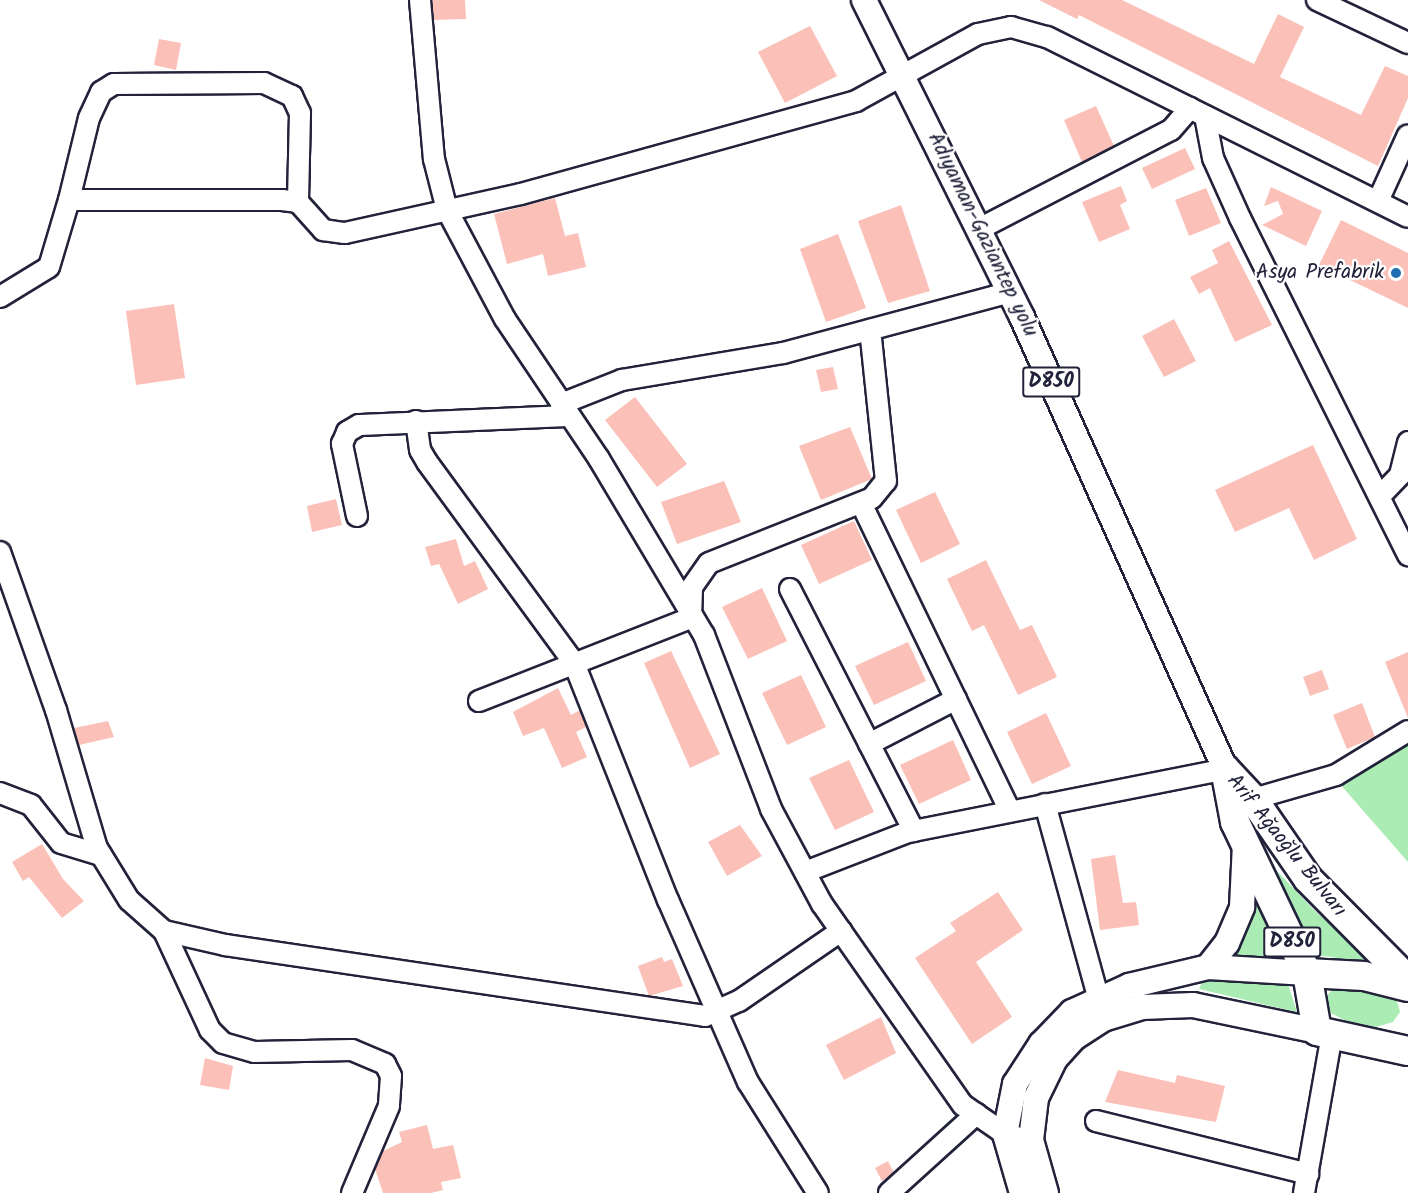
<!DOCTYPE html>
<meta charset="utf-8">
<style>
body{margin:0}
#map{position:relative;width:1408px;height:1193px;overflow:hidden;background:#fff;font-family:Kalam,sans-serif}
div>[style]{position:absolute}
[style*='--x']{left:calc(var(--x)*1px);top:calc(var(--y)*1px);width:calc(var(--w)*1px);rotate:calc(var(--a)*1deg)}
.green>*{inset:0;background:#abecb4}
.building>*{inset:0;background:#fbc0b8}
.roads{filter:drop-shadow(2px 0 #22223b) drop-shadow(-2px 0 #22223b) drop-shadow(0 2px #22223b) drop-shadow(0 -2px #22223b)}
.minor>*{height:20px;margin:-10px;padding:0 10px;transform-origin:10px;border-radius:10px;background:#fff}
.major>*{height:24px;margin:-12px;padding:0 12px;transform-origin:12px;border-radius:12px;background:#fff}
.highway>*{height:28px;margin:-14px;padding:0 14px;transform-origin:14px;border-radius:14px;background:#fff}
.dots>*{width:16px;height:16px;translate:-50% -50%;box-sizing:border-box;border:3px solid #fff;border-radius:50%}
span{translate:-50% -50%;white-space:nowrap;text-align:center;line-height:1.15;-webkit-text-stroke:4.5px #fff;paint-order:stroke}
.shield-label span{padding:2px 4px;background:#fff;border:2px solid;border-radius:4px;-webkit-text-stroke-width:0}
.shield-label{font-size:20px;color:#22223b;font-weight:700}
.street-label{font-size:21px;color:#22223b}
.poi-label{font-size:21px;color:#22223b}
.right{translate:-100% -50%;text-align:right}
</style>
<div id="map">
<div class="green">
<div style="clip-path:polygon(1408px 740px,1408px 862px,1339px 783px)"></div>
<div style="clip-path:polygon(1259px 852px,1314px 910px,1373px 963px,1302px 953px)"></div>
<div style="clip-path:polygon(1254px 894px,1283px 958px,1229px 958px,1248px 925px)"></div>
<div style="clip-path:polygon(1285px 975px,1297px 1012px,1199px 989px,1205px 976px)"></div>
<div style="clip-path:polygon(1334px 987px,1357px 987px,1389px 997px,1397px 1001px,1400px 1012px,1393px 1022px,1376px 1027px,1346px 1021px,1327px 1011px,1326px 997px)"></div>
</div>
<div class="building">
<div style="clip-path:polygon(432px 0,465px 0,466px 19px,434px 20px)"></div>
<div style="clip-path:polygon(1039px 0,1122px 0,1254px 64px,1278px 14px,1304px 27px,1280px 77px,1361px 115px,1385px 66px,1408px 76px,1408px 98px,1378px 166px,1079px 15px,1077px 19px)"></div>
<div style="clip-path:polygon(810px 26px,837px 76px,785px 103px,758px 52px)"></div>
<div style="clip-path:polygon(159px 39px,181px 43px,176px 70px,154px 65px)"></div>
<div style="clip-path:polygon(1096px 106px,1114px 146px,1082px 162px,1064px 120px)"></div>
<div style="clip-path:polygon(1185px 148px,1195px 169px,1152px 189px,1142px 168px)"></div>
<div style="clip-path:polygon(1121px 186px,1127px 201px,1120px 205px,1130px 229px,1099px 242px,1082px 202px)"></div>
<div style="clip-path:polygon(1271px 187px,1322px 211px,1306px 246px,1262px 225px,1283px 214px,1278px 201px,1264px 206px)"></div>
<div style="clip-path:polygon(1206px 188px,1221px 223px,1189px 236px,1175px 200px)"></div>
<div style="clip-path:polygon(555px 198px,565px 236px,578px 233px,586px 267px,548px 276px,543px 254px,507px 264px,494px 214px)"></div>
<div style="clip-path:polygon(901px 205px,930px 291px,888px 303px,858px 221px)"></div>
<div style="clip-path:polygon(1341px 220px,1408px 253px,1408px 308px,1319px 265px)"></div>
<div style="clip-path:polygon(838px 234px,866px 308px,826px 322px,800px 249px)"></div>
<div style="clip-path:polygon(1229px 241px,1272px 325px,1235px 342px,1210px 288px,1199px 294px,1190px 277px,1218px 263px,1212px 250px)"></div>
<div style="clip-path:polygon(174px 304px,185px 378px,136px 385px,126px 311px)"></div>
<div style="clip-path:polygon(1174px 319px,1196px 361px,1164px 377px,1142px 336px)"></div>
<div style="clip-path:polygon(833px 367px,838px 389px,821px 392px,816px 370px)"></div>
<div style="clip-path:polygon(635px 397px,687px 464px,657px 487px,605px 420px)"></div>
<div style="clip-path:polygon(850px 427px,872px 479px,821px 500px,799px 446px)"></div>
<div style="clip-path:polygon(1313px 445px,1357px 539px,1314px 560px,1289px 508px,1235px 532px,1215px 490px)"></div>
<div style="clip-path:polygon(724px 481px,741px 522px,677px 544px,661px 502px)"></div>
<div style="clip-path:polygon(935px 492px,960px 544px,921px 563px,896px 510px)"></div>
<div style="clip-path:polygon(336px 499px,342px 525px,312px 532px,307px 506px)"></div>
<div style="clip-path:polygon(854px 521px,872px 560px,819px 584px,801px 545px)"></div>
<div style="clip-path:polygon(456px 539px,464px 566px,475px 561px,488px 589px,458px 604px,439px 564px,431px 566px,425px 547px)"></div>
<div style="clip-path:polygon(986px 560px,1020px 630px,1032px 625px,1057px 677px,1018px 695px,984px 625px,972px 631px,947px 579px)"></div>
<div style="clip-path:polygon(762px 588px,787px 641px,748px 659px,722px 607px)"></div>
<div style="clip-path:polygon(908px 642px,926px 681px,874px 705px,855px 666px)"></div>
<div style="clip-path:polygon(671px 651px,720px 754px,690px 768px,644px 663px)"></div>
<div style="clip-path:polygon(1408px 652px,1408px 718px,1385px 662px)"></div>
<div style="clip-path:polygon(1322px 670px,1329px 689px,1310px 696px,1303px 677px)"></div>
<div style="clip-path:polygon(801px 675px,826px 727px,787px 745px,762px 693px)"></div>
<div style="clip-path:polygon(558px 688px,571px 715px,580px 710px,586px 727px,576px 732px,587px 757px,562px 768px,544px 728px,523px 736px,513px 712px)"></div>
<div style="clip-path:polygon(1362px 703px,1375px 737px,1347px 749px,1333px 715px)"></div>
<div style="clip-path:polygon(1046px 713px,1071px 766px,1032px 784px,1007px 732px)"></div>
<div style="clip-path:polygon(108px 721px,114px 737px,79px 745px,74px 728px)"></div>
<div style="clip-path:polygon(953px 740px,971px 780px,919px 804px,900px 765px)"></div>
<div style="clip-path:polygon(849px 760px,874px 812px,835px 830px,809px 778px)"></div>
<div style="clip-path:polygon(740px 825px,762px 856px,727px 876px,708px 842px)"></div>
<div style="clip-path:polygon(42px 844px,63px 879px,84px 901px,62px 918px,29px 877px,23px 881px,12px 862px)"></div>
<div style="clip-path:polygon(1115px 855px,1123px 903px,1136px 902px,1139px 925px,1100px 930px,1091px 859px)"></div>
<div style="clip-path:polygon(998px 892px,1023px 930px,976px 962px,1012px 1017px,972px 1044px,915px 958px,956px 931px,950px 923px)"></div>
<div style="clip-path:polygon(662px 957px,664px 962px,672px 959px,683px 986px,649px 996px,638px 966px)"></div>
<div style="clip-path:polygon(881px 1017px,896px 1053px,844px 1080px,826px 1045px)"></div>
<div style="clip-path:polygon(205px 1058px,233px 1066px,229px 1090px,200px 1085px)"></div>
<div style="clip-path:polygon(1118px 1070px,1175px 1083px,1177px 1075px,1225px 1086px,1216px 1122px,1105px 1102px)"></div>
<div style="clip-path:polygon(427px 1125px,433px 1149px,453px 1145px,461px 1178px,441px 1182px,443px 1190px,431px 1193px,383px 1193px,375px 1169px,383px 1151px,402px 1142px,399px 1132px)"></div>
<div style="clip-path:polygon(888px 1161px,894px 1173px,882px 1181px,875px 1168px)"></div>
</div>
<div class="roads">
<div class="minor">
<div style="--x:420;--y:0;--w:160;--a:85"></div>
<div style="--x:434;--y:159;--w:53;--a:75.7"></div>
<div style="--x:447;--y:210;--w:123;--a:62"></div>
<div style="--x:505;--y:319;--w:169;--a:56.1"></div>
<div style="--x:599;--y:459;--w:205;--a:59.2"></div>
<div style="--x:704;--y:635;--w:186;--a:68.9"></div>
<div style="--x:771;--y:809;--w:108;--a:61.8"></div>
<div style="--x:822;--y:904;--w:246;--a:55"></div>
<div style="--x:963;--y:1105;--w:51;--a:34.6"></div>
<div style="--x:1005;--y:1134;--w:12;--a:14"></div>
<div style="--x:1317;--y:0;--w:101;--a:25.3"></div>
<div style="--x:1205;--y:116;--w:43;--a:79.2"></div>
<div style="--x:1213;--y:158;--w:66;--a:65.8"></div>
<div style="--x:1240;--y:218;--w:377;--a:63.5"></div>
<div style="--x:69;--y:200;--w:84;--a:-76.3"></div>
<div style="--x:89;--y:118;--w:29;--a:-65"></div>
<div style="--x:101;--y:92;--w:15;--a:-32"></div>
<div style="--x:114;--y:84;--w:150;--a:-0.4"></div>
<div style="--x:264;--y:83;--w:31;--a:25"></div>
<div style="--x:292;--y:96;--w:19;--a:65"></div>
<div style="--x:300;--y:113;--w:89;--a:91.3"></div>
<div style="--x:1378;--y:201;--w:72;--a:-65.6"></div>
<div style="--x:979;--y:229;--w:216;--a:-27.3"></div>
<div style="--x:1171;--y:130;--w:29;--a:-49"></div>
<div style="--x:0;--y:297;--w:57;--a:-31.5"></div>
<div style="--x:49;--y:267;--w:70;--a:-73.4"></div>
<div style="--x:69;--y:200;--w:213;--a:0"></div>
<div style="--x:282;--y:200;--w:16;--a:7"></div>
<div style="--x:298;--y:202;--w:38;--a:48"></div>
<div style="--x:323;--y:230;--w:22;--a:8"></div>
<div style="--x:345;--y:233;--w:180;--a:-12.5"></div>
<div style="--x:521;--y:194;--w:348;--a:-15.5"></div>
<div style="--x:856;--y:101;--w:139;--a:-28.8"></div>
<div style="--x:978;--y:34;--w:34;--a:-12"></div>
<div style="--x:1011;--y:27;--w:37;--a:16"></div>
<div style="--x:1047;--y:37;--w:403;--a:26.5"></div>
<div style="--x:561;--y:404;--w:66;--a:-21.5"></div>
<div style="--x:622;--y:380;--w:163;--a:-9.5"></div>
<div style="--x:783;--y:353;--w:235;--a:-15"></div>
<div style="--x:416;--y:421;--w:29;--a:82"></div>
<div style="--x:420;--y:450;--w:14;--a:60"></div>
<div style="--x:427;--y:462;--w:249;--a:53.8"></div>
<div style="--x:574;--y:663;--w:255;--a:68.4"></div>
<div style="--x:668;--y:900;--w:199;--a:66.3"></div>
<div style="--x:748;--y:1082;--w:131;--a:57.8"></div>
<div style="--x:1380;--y:496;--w:29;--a:-46"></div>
<div style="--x:1400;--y:475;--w:34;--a:-76"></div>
<div style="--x:861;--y:503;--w:342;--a:64.2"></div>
<div style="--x:357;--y:516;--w:74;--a:-101.8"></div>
<div style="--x:342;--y:444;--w:13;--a:-67"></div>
<div style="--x:347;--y:432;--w:14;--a:-30"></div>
<div style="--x:359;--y:425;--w:210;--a:-2.5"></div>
<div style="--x:0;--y:552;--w:168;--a:70.5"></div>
<div style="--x:56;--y:710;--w:144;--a:73.5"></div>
<div style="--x:97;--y:848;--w:61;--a:58.4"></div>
<div style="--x:129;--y:900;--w:47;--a:41.5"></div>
<div style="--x:164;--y:931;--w:63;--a:12.9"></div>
<div style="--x:225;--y:945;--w:485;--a:8.4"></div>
<div style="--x:705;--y:1016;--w:37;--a:-24"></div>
<div style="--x:739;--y:1001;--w:124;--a:-34.5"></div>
<div style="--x:790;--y:589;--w:272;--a:62.9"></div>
<div style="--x:479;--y:701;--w:228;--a:-21.4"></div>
<div style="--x:691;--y:618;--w:31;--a:-88"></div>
<div style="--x:692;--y:587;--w:29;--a:-55"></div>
<div style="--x:709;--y:563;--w:175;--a:-21.7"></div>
<div style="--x:872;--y:498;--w:22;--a:-51"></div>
<div style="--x:886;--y:481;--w:152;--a:-96"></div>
<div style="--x:869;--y:744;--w:98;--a:-27.3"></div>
<div style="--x:0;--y:793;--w:33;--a:21"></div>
<div style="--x:31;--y:805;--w:48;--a:51.7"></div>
<div style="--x:61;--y:843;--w:42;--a:16.7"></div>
<div style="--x:1253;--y:799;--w:86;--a:-16.1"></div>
<div style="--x:1336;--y:775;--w:84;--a:-31.4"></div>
<div style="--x:1045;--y:804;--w:203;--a:74.6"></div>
<div style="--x:805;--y:872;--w:110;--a:-21.2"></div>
<div style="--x:908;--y:832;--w:323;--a:-11.2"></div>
<div style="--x:164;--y:931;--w:109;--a:65.1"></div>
<div style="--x:210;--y:1030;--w:18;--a:45"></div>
<div style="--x:223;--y:1043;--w:33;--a:16"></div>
<div style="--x:255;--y:1052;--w:97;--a:-1.2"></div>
<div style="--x:352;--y:1050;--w:36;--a:23"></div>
<div style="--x:385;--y:1064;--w:13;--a:63"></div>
<div style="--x:391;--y:1076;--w:30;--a:94"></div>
<div style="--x:389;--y:1106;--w:95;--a:113"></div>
<div style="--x:1096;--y:1121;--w:219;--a:14"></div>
<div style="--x:889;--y:1193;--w:118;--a:-42.2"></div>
<div style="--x:1304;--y:1193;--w:160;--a:-80"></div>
</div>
<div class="major">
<div style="--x:864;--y:0;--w:354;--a:63.5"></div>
<div style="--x:1022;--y:317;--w:495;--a:65.8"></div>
<div style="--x:1208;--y:967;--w:31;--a:-52"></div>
<div style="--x:1227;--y:943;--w:39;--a:-67"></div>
<div style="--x:1242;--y:907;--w:63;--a:-87.3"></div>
<div style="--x:1022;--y:1193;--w:61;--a:-106.1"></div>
<div style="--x:1005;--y:1134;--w:51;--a:-78.7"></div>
<div style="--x:1015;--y:1084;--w:48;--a:-57"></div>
<div style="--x:1041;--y:1044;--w:45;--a:-45.9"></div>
<div style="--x:1072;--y:1012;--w:63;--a:-24.5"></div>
<div style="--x:1129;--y:986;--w:81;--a:-13.5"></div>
<div style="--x:1208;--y:967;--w:99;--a:3.5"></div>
<div style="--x:1046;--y:1193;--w:55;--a:-105.8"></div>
<div style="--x:1031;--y:1140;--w:42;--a:-83.2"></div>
<div style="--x:1036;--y:1098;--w:43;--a:-64"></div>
<div style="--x:1055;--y:1059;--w:28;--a:-48"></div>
<div style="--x:1074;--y:1038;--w:35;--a:-33"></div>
<div style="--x:1103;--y:1019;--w:41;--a:-17.1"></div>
<div style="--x:1142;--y:1007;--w:51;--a:-2.2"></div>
<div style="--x:1193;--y:1005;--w:127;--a:11.8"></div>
</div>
<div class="highway">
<div style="--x:1225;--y:769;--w:54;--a:79.3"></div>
<div style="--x:1235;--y:822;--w:167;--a:64.5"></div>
<div style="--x:1307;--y:973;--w:59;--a:80.2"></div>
<div style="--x:1317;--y:1031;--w:93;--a:12.4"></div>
<div style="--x:1225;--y:769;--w:41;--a:47"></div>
<div style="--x:1253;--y:799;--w:97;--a:55.5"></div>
<div style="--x:1308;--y:879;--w:142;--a:45.3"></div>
<div style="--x:1307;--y:973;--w:57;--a:3"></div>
<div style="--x:1364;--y:976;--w:45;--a:14"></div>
</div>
</div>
<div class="dots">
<div style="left:1396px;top:273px;background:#1f6fb2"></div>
</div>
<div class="shield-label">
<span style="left:1051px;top:382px">D850</span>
<span style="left:1292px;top:942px">D850</span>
</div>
<div class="street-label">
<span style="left:982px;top:235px;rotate:64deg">Adıyaman-Gaziantep yolu</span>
<span style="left:1286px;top:846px;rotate:51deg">Arif Ağaoğlu Bulvarı</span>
</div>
<div class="poi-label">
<span class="right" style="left:1384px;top:273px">Asya Prefabrik</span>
</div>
</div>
